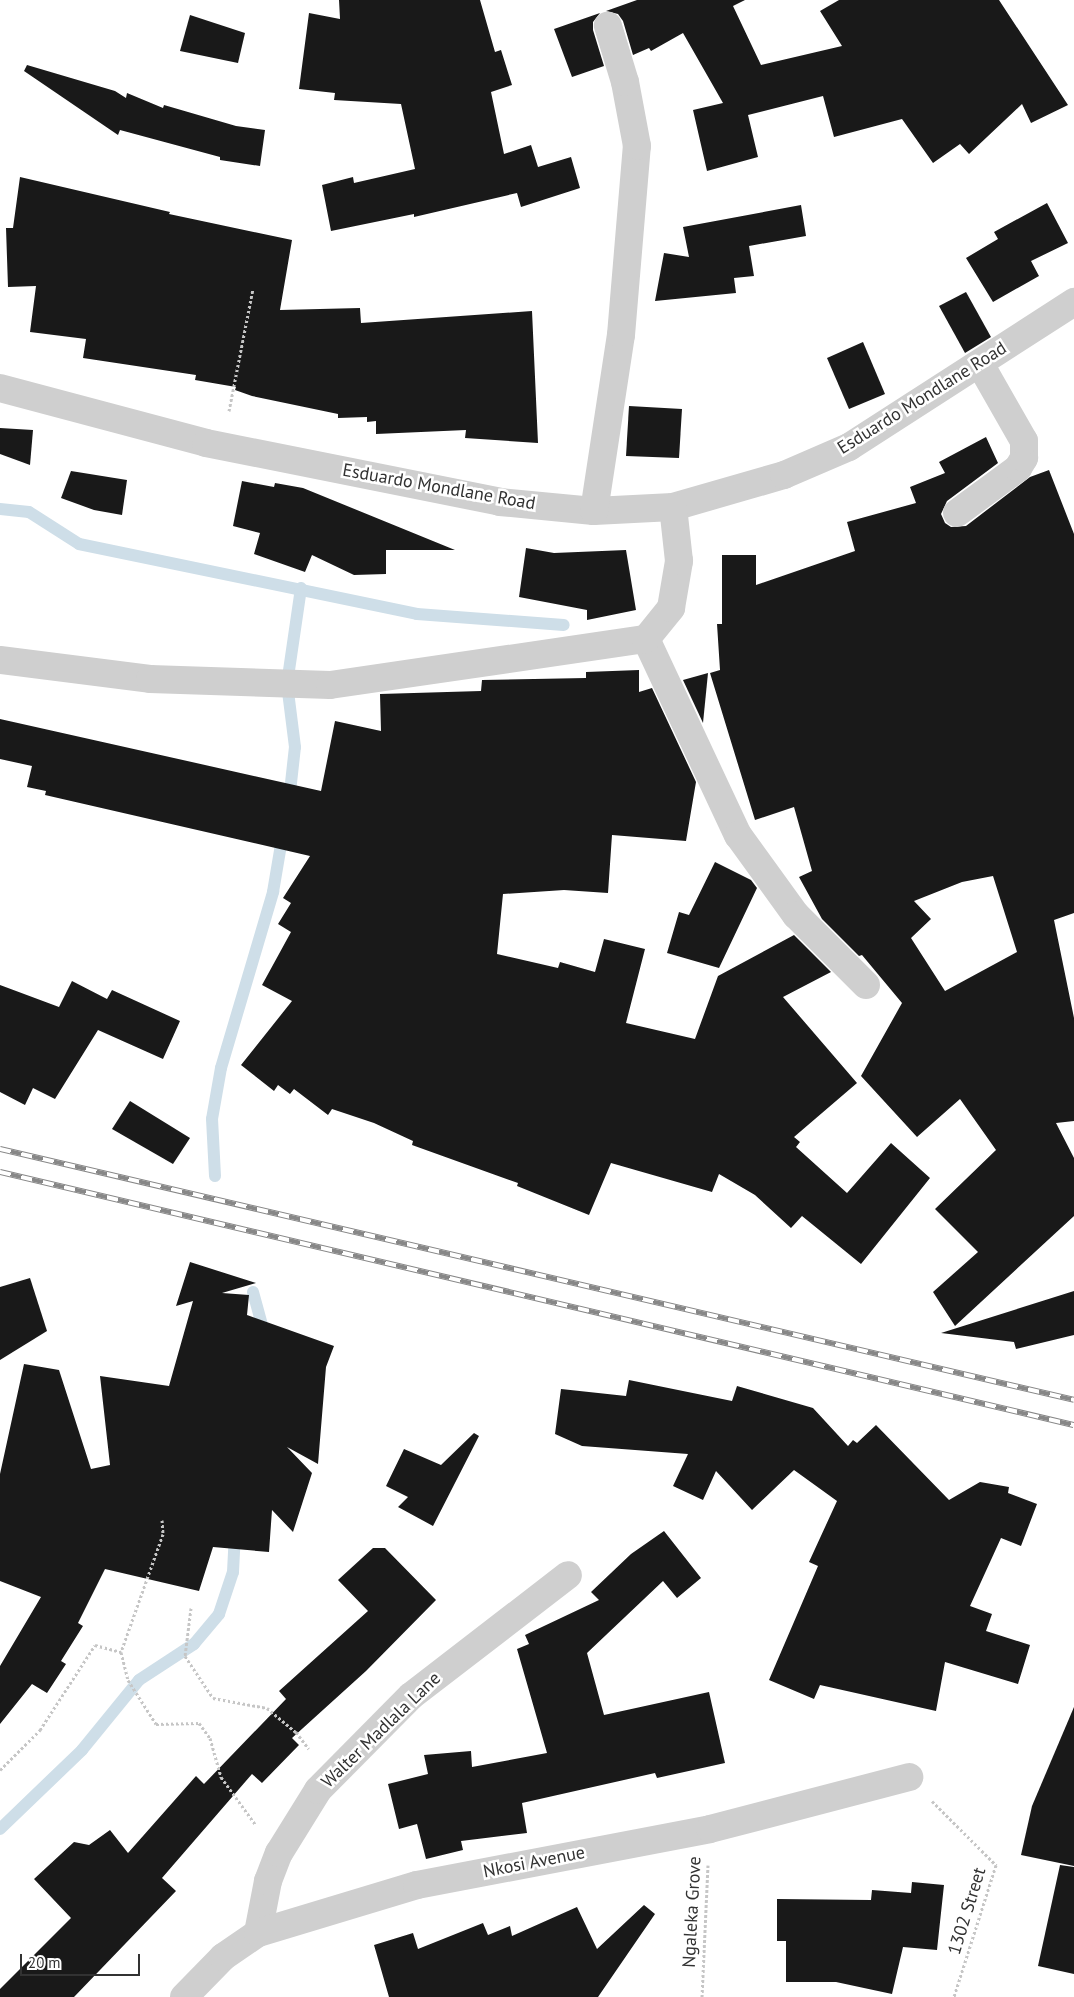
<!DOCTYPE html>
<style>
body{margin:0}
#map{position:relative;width:1074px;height:1997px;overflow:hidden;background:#fff;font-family:"PT Sans",sans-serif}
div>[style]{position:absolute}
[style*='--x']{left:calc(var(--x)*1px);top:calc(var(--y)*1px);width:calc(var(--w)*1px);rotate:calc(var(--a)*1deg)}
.stream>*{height:12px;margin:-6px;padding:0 6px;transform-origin:6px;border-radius:6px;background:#cedee8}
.building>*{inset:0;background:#191919}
.path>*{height:3px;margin-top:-1.5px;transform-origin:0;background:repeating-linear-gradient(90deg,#c6c6c6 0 2.5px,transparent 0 5px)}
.minor>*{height:28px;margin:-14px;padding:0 14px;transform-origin:14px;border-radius:14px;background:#cfcfcf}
.rail>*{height:5.5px;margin-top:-2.75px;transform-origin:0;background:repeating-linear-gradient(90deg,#fff 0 11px,#878787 0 22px);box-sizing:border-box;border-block:1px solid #878787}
span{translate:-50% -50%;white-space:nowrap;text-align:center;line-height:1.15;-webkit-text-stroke:5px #fff;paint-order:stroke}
.street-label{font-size:18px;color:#323232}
.scale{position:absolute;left:20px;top:1954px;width:120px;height:22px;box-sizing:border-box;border:2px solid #323232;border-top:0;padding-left:6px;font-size:15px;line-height:18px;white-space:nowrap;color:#323232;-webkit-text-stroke:4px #fff;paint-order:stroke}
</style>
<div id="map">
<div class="stream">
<div style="--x:0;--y:509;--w:29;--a:6"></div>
<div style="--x:29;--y:512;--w:59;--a:32.6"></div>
<div style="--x:79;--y:544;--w:345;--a:11.7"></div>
<div style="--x:417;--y:614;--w:147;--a:4.3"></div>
<div style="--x:289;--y:801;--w:54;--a:-83.7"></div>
<div style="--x:295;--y:747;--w:64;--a:-97.2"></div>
<div style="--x:287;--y:684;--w:97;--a:-81.7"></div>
<div style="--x:215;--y:1176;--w:57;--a:-93"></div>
<div style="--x:212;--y:1119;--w:52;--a:-80"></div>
<div style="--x:221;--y:1068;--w:184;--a:-73.5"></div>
<div style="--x:273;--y:892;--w:60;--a:-80.4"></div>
<div style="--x:253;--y:1292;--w:46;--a:74.7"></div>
<div style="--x:0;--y:1829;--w:114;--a:-43.9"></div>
<div style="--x:82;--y:1750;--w:90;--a:-50.8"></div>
<div style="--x:139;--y:1680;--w:66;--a:-33.2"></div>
<div style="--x:194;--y:1644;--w:39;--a:-50"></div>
<div style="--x:219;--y:1614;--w:44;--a:-71.6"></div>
<div style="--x:233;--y:1572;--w:40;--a:-87.1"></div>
</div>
<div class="building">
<div style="clip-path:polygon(339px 0,480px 0,495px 52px,501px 50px,512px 85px,491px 92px,504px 154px,531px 145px,538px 167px,571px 157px,580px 188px,521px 207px,517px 193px,414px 217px,414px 214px,331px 231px,322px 185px,353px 177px,354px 183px,415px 169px,401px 104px,334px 100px,335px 93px,299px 89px,309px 13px,340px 19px)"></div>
<div style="clip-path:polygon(637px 0,745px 0,733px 6px,761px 65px,842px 46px,820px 11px,839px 0,999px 0,1068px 105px,1031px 123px,1022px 104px,969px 154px,960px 144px,933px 163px,902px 119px,834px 137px,823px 96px,748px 115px,758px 157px,707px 171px,693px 110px,723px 103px,683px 33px,651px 51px,649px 48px,633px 55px,623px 21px,618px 14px,606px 11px)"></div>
<div style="clip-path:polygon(600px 13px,593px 22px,593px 30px,604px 66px,572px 77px,554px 29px)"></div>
<div style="clip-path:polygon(190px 15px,245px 33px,238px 63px,180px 51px)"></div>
<div style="clip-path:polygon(27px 65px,115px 91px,126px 98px,127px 93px,163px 108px,164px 105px,236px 126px,265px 130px,260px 166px,220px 160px,220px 157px,120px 130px,118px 135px,24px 71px)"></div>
<div style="clip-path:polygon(20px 177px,170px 212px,169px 214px,292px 240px,280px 310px,360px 308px,361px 323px,532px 311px,538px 443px,465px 438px,466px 430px,376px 434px,376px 421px,367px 422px,367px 417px,338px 418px,338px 414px,252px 396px,235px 390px,236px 387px,195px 380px,196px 375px,83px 358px,86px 339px,30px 332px,36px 286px,8px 287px,6px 228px,13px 228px)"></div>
<div style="clip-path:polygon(1047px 203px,1068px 243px,1031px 261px,1039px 276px,993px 302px,966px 258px,998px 239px,994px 232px)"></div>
<div style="clip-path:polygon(801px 205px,806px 236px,749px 246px,754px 276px,734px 278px,736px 293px,655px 301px,664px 253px,689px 257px,683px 227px)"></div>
<div style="clip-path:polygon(966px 292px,991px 337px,965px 353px,939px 306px)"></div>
<div style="clip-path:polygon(863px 342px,885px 394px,849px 409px,827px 358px)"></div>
<div style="clip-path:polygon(629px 406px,682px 409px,679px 458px,626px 456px)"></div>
<div style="clip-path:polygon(0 428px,33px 430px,30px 465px,0 454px)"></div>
<div style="clip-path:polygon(evenodd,986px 437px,998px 463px,947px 501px,941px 514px,945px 523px,951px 527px,966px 526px,1030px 477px,1049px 470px,1074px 534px,1074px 913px,1054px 920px,1074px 1018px,1074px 1121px,1056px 1123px,1074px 1158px,1074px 1216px,955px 1326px,933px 1292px,978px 1252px,935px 1209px,996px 1150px,960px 1099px,917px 1137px,861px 1076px,902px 1003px,862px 955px,859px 956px,822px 919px,799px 877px,812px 871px,794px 807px,755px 820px,710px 673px,720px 670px,717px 624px,722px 624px,722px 555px,756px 555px,756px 585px,855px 551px,847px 522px,916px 503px,910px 487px,945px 473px,939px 462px,986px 437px,993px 876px,1017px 952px,945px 991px,911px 938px,931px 919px,914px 901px,962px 882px,993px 876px)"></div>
<div style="clip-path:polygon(71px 471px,127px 480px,122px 515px,94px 510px,61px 498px)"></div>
<div style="clip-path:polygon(242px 481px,274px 487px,275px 483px,303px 488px,455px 550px,386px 550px,386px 574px,354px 575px,312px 555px,305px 572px,254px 554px,260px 533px,233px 526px)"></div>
<div style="clip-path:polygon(526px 548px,554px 553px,626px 550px,636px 610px,587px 620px,587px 610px,519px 597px)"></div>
<div style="clip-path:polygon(639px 670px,639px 692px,652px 688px,696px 782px,686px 841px,612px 835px,608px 893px,564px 890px,503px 894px,497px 954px,558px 968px,560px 962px,595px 972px,604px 939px,645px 949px,626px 1023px,695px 1039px,718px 976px,794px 935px,831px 972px,783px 997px,857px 1083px,794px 1137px,800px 1142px,796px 1147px,847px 1193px,891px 1143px,930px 1178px,861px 1264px,802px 1216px,791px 1228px,755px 1195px,719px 1174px,712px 1192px,611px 1163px,589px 1215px,517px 1186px,518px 1183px,412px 1145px,413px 1141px,374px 1123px,332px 1109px,328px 1115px,294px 1089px,290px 1094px,278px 1085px,274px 1091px,241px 1065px,292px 1001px,262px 985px,291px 932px,278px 924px,291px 903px,283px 898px,310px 856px,45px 795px,46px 791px,27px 787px,32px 766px,0 759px,0 719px,321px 791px,335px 721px,381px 731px,380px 694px,481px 691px,482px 680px,586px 678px,586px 672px)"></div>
<div style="clip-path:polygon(708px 673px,703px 723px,683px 680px)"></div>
<div style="clip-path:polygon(715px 862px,751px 880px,757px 888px,719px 968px,667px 953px,679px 912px,689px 915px)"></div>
<div style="clip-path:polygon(72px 981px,107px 999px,112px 990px,180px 1021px,163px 1059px,98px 1030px,55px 1099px,33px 1088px,25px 1105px,0 1092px,0 985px,59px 1007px)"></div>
<div style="clip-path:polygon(130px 1101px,190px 1138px,173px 1164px,112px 1129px)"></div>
<div style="clip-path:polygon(190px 1262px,256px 1283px,222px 1293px,249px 1295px,247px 1315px,334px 1346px,326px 1367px,318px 1464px,287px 1447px,312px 1473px,293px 1532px,272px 1510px,269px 1552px,213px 1547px,199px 1591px,105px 1569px,78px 1623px,83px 1626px,61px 1661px,66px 1664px,47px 1693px,32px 1684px,0 1724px,0 1666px,41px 1597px,0 1581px,0 1474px,24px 1364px,59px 1370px,91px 1469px,110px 1465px,100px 1376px,169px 1386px,193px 1301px,176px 1306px)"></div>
<div style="clip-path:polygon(30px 1278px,47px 1331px,0 1360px,0 1287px)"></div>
<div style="clip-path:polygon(1074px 1291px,1074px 1335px,1016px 1349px,1014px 1342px,941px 1333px)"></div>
<div style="clip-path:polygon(629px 1380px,732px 1401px,737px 1386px,813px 1408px,848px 1446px,853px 1440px,857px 1443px,876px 1425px,949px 1500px,980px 1482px,1009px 1487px,1008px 1493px,1037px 1504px,1021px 1546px,1001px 1538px,970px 1606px,992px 1614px,986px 1631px,1030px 1645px,1018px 1684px,945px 1662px,936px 1711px,820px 1685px,814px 1699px,769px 1680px,818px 1566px,809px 1562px,837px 1501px,794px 1470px,752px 1510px,716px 1471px,703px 1500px,673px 1486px,688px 1454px,582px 1446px,555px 1434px,561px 1389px,626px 1396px)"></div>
<div style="clip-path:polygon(474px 1433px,479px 1436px,433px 1526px,398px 1507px,408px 1497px,386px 1486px,404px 1449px,441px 1465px)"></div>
<div style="clip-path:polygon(664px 1531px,701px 1578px,677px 1598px,663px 1581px,587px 1653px,604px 1715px,709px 1692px,725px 1763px,657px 1778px,655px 1773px,522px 1803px,527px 1833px,461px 1841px,463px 1850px,426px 1859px,417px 1824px,399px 1829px,388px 1784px,428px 1774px,424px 1755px,471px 1751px,472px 1767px,547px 1753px,517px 1649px,529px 1644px,525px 1635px,599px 1600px,591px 1592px,631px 1554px)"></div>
<div style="clip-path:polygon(373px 1548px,385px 1548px,436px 1600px,366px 1671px,292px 1738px,299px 1745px,262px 1783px,252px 1774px,162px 1878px,176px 1891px,74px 1997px,0 1997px,0 1989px,71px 1918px,34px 1879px,74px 1842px,89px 1845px,110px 1830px,128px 1853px,196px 1776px,204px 1784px,286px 1699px,279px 1691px,368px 1611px,338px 1580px)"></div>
<div style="clip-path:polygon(1074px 1707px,1074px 1866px,1021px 1855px,1032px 1806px)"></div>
<div style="clip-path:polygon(1060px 1865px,1074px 1867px,1074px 1974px,1038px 1966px)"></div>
<div style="clip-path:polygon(912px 1882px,944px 1885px,937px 1950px,903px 1947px,892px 1994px,836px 1982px,786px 1982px,786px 1941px,777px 1941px,777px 1899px,871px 1900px,872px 1890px,911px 1893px)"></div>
<div style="clip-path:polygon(644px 1905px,655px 1914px,598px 1997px,389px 1997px,374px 1945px,413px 1933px,418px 1949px,483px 1923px,488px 1935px,510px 1926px,512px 1936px,577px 1907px,597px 1949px)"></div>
</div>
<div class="path">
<div style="--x:229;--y:411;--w:124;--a:-78.9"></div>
<div style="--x:162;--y:1520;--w:14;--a:86"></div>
<div style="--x:163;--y:1534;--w:125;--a:109.6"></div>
<div style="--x:121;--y:1652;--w:29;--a:76"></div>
<div style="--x:128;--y:1680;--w:52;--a:57.5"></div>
<div style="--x:156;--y:1724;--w:43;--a:-1.3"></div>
<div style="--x:199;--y:1723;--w:19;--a:54"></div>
<div style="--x:210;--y:1738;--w:41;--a:74.2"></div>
<div style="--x:221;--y:1777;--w:58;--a:54.1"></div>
<div style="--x:191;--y:1608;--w:48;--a:97.1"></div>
<div style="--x:185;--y:1656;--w:50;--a:56.3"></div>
<div style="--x:213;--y:1698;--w:55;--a:10.5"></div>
<div style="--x:267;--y:1708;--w:38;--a:40"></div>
<div style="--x:296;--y:1732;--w:21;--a:53"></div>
<div style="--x:0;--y:1770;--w:57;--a:-45"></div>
<div style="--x:40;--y:1730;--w:101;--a:-57.1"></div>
<div style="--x:95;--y:1645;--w:27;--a:15"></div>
<div style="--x:932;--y:1801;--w:91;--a:45"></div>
<div style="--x:996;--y:1865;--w:139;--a:107.7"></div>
<div style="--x:702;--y:1997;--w:132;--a:-87.4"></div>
</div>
<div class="minor">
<div style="--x:0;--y:388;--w:213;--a:14.9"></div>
<div style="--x:206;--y:443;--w:300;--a:11.3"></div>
<div style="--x:500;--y:502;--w:94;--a:5.5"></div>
<div style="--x:594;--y:511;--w:79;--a:-2.9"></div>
<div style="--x:673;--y:507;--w:116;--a:-16.1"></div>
<div style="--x:784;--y:475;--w:71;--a:-23.3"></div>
<div style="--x:849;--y:447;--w:268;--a:-32.8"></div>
<div style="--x:594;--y:511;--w:178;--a:-81.3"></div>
<div style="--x:621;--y:335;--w:190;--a:-85.2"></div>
<div style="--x:637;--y:146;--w:65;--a:-100.6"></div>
<div style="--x:625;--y:82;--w:59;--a:-106.9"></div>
<div style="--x:957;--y:513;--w:76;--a:-36.4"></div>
<div style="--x:1018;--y:468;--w:12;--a:-59"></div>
<div style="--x:1024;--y:458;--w:17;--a:-90"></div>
<div style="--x:1024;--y:441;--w:89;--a:-119.7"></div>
<div style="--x:646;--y:639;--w:217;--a:64.9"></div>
<div style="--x:738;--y:835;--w:99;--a:54.1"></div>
<div style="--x:796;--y:915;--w:99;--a:45"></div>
<div style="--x:0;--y:660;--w:151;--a:7.2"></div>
<div style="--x:150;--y:679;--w:180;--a:1.9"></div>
<div style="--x:330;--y:685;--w:319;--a:-8.3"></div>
<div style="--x:646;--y:639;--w:40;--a:-51"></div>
<div style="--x:671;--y:608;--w:48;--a:-80.3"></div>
<div style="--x:679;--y:561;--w:54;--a:-96.3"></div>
<div style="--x:258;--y:1933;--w:53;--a:-79.1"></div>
<div style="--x:268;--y:1881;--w:30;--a:-69"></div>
<div style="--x:279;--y:1853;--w:74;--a:-58.2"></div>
<div style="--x:318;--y:1790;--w:132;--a:-45.3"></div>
<div style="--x:411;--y:1696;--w:198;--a:-37.6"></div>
<div style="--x:184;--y:1997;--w:56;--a:-45.7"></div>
<div style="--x:223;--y:1957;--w:42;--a:-34.4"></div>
<div style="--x:258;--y:1933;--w:166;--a:-16.8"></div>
<div style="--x:417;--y:1885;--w:298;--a:-10.8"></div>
<div style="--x:710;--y:1829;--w:206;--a:-14.6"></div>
</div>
<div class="rail">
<div style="--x:0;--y:1149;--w:1103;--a:13.15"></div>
<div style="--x:0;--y:1172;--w:1103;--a:13.26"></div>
</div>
<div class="street-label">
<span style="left:922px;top:398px;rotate:-32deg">Esduardo Mondlane Road</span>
<span style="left:439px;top:487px;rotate:10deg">Esduardo Mondlane Road</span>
<span style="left:381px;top:1730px;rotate:-44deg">Walter Madlala Lane</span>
<span style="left:534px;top:1862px;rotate:-11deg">Nkosi Avenue</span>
<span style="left:967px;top:1911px;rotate:-73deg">1302 Street</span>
<span style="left:692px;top:1912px;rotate:-87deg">Ngaleka Grove</span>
</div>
<div class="scale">20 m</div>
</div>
